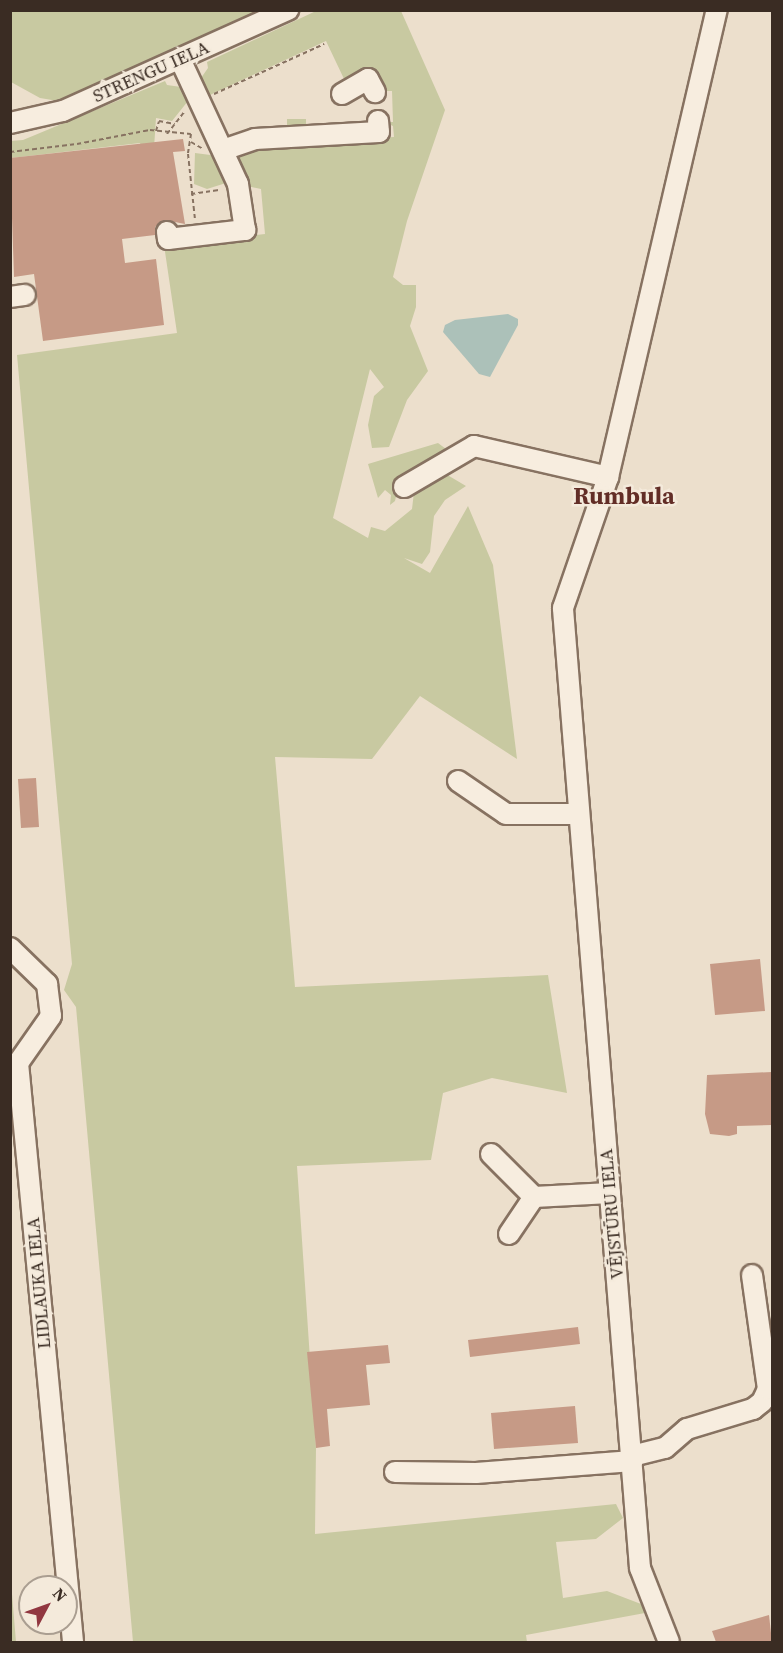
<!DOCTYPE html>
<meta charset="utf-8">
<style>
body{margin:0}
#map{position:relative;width:783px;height:1653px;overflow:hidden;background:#ecdfcc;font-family:"Source Serif 4",serif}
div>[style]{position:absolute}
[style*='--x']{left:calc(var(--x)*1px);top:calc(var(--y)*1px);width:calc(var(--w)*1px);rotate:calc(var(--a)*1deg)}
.green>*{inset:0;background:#c8c9a1}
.water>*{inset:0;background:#acc1b9}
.building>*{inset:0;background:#c69a86}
.path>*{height:2px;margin-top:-1px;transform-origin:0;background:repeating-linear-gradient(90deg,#877261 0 4.5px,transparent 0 7.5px)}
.roads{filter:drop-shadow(2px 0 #877261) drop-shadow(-2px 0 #877261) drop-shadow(0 2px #877261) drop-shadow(0 -2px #877261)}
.minor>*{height:20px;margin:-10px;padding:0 10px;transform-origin:10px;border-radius:10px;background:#f7eddf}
span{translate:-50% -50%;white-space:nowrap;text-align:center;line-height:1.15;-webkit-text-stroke:5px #f4eadb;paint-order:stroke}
.street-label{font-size:18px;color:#3a2c23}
.district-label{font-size:24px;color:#622d26;font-weight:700}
.frame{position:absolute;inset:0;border:12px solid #3a2c23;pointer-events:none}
.north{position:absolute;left:18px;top:1575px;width:60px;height:60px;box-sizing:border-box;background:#f4eadb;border:2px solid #aa9e91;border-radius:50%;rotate:49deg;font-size:16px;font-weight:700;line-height:24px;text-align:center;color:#3a2c23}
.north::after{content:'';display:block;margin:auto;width:21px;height:27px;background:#913740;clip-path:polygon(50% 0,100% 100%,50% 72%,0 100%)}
</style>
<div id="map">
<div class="green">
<div style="clip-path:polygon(11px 11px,270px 11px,64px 102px,40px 98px,11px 82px)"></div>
<div style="clip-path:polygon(316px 11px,401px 11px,445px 110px,407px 221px,393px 277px,403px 285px,416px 285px,416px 307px,410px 326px,428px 371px,407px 400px,389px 447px,372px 448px,368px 425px,374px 396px,384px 387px,370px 369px,333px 518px,368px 538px,371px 527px,385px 531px,412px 509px,414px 492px,444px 473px,466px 486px,445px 500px,434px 516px,430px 552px,422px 564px,404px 558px,430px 573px,468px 506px,493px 565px,517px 759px,420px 696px,372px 759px,275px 757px,295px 987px,548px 975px,567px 1093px,492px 1078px,443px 1093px,431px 1160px,297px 1166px,316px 1448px,315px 1534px,616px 1504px,623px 1518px,596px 1539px,556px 1542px,563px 1598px,607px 1591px,641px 1604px,645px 1613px,526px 1635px,527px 1642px,133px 1642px,76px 1007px,64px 990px,72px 964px,17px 355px,177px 333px,164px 245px,265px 234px,261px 189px,247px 186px,233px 154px,252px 145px,394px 137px,393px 126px,384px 122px,393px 122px,392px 91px,384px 91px,374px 68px,345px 81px,326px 41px,210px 95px,201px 78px,208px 68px,207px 62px)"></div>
<div style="clip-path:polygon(165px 81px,167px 85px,181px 87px,188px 101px,172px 121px,156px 118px,154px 148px,142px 149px,140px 143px,11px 158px,10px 141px,23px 140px)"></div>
<div style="clip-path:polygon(287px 119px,306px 119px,306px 129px,287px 129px)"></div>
<div style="clip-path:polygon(195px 153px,218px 156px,226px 183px,207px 189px,194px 184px)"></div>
<div style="clip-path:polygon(438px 443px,446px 449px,445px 455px,399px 483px,395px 501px,390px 505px,391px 495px,385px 490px,378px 498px,368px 464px)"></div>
<div style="clip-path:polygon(11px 1582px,16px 1642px,11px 1642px)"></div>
</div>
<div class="water">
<div style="clip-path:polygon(508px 314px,518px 319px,518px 325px,490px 377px,479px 374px,443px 332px,445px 325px,455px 320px)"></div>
</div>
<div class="building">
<div style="clip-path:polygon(183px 139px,185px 151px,173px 152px,185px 224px,165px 220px,155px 227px,155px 235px,122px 239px,125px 263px,156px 259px,164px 325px,43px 341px,34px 274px,14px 277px,10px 158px)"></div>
<div style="clip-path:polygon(36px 778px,39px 827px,21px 828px,18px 779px)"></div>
<div style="clip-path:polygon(760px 959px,765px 1011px,715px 1015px,710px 964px)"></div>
<div style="clip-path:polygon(772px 1072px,772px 1125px,737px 1126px,737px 1134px,729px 1136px,710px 1134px,705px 1114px,707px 1075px)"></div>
<div style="clip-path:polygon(578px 1327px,580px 1344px,470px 1357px,468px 1340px)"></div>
<div style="clip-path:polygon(388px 1345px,390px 1363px,366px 1365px,370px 1405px,327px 1409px,330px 1446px,316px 1448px,307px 1352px)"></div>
<div style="clip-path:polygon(575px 1406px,578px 1443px,494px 1449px,491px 1413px)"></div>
<div style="clip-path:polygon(769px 1615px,772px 1642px,716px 1642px,712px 1631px)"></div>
</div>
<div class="path">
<div style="--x:214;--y:94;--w:121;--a:-24.4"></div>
<div style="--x:156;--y:131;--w:10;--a:-73"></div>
<div style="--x:159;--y:121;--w:16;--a:11"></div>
<div style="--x:167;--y:134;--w:29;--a:-52"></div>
<div style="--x:191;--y:142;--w:14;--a:30"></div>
<div style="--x:10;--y:152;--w:67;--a:-6.8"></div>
<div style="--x:77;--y:144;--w:74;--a:-10.9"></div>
<div style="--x:150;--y:130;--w:41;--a:5.6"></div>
<div style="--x:191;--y:134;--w:20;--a:99"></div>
<div style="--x:188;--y:154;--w:66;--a:83.9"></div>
<div style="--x:191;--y:194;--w:30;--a:-8"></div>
</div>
<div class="roads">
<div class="minor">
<div style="--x:342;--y:94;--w:30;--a:-30"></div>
<div style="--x:368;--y:79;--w:15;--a:62"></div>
<div style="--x:10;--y:123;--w:54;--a:-12.8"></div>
<div style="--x:63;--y:111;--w:247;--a:-24.2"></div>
<div style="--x:223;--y:150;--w:34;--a:-19"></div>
<div style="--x:255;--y:139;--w:124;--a:-3.2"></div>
<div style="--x:379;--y:132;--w:11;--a:-95"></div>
<div style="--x:167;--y:232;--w:7;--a:82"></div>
<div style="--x:168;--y:239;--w:78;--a:-6.7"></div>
<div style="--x:245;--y:230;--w:47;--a:-98.7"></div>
<div style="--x:238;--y:184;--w:138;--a:-114.9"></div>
<div style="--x:10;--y:297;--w:15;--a:-8"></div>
<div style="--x:404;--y:487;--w:81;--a:-30.4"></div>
<div style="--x:474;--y:446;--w:138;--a:13"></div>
<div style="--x:458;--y:781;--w:58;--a:34.5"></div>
<div style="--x:506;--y:814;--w:73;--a:0"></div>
<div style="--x:10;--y:948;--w:52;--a:44.2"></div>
<div style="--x:47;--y:984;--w:32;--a:83"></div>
<div style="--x:51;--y:1016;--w:57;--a:125.1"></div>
<div style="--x:18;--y:1063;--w:582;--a:84.57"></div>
<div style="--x:491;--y:1154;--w:61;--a:45"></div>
<div style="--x:534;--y:1197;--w:76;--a:-3"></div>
<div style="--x:509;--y:1234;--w:45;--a:-56"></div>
<div style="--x:632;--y:1456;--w:34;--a:-14"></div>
<div style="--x:665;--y:1448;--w:29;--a:-41"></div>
<div style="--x:687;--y:1429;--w:69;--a:-16.9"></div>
<div style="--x:753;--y:1409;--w:11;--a:-38"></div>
<div style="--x:762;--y:1402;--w:14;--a:-65"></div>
<div style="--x:768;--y:1389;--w:115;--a:-98"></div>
<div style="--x:395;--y:1472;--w:81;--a:0.7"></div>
<div style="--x:476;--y:1473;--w:157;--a:-4.4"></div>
<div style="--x:669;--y:1642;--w:79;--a:-111.4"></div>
<div style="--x:640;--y:1568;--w:963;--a:-94.59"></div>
<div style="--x:563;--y:608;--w:139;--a:-71"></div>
<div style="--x:608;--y:477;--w:480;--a:-76.9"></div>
</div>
</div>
<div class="street-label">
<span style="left:151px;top:72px;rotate:-24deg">STRENGU IELA</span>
<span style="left:612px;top:1214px;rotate:-95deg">VĒJSTŪRU IELA</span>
<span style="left:39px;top:1283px;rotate:-95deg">LIDLAUKA IELA</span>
</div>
<div class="district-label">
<span style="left:624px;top:496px">Rumbula</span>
</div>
<div class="frame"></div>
<div class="north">N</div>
</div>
